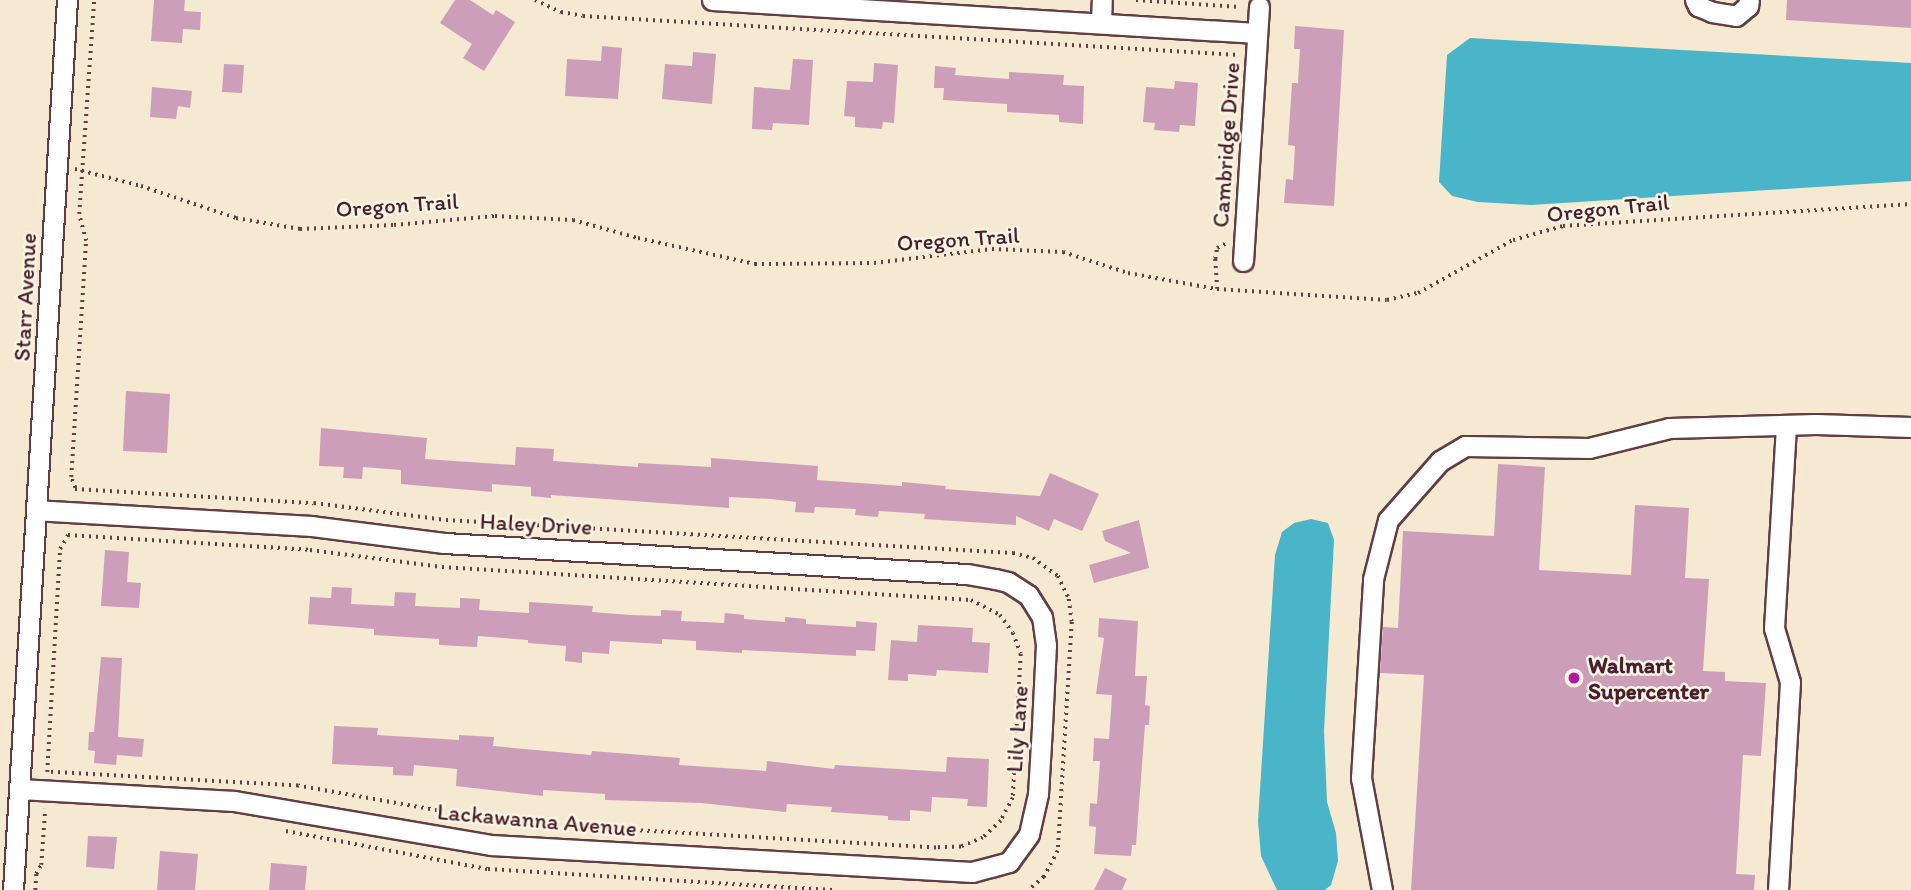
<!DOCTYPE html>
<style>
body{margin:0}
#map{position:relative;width:1911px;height:890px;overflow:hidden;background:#f5ead1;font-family:Itim,sans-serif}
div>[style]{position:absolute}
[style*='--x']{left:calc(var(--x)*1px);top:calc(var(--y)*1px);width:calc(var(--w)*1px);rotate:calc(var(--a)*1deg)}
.water>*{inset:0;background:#4ab4c8}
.building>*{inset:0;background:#cd9eb9}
.path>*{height:3.5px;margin-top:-1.75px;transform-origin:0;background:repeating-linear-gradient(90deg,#643d44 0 2px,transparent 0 7px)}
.roads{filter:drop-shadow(2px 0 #643d44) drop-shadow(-2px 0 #643d44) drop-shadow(0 2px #643d44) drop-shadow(0 -2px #643d44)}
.minor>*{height:19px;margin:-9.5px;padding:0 9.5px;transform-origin:9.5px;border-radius:9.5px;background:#fff}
.dots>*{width:19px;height:19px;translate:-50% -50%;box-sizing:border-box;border:4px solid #fcf5e5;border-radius:50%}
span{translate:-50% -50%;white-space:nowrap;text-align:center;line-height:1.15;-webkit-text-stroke:5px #fcf5e5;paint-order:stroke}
.street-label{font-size:23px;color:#4a1f2b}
.poi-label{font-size:23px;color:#4a1f2b;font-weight:700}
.left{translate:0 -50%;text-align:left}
</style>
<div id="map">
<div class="water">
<div style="clip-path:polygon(1470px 38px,1911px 63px,1911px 181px,1531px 205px,1478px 202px,1452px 196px,1439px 182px,1447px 55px)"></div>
<div style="clip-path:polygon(1311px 519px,1328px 523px,1334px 540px,1324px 731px,1327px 802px,1336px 833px,1338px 861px,1331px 885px,1325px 890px,1277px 890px,1261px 856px,1258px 821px,1275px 555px,1282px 532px,1294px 523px)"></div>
</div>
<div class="building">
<div style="clip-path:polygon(154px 0,185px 0,184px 11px,201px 12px,200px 30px,183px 29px,182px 43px,151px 41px)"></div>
<div style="clip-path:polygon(455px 0,470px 0,493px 15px,496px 10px,515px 22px,484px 71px,463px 58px,472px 44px,440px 23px)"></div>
<div style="clip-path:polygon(1787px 0,1911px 0,1911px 28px,1786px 20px)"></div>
<div style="clip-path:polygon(1295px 26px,1344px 30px,1334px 206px,1284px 203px,1286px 179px,1293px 180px,1295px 146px,1288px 145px,1292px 83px,1298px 83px,1300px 49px,1294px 49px)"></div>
<div style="clip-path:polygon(602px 46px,622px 48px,618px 99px,565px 96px,567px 59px,601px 61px)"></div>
<div style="clip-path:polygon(693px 52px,716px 54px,712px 104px,662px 99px,665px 64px,692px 66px)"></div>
<div style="clip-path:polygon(793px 59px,813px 60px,809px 125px,773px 123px,772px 130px,752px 129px,754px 87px,790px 90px)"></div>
<div style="clip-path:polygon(874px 63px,898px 65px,894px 123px,883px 122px,882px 129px,855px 127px,855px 117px,844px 116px,847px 81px,873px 82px)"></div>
<div style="clip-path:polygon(224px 64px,244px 65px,242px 93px,222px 92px)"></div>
<div style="clip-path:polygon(935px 66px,956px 68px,955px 75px,1009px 79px,1009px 72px,1064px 75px,1063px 85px,1084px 86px,1083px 124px,1059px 122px,1059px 115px,1007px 112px,1007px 104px,943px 100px,944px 88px,934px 88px)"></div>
<div style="clip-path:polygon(1175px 81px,1198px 83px,1195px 126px,1180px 125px,1179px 132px,1154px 130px,1155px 123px,1143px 122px,1146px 87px,1174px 89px)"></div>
<div style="clip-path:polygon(152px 87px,192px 91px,190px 108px,178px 106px,176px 119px,150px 117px)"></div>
<div style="clip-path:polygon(126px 391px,170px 394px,167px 453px,123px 451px)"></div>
<div style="clip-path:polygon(321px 428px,427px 438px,425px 459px,515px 465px,516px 447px,554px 449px,553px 461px,638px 467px,638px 463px,711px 467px,711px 458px,818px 466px,817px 480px,902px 486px,902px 482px,946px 486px,945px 489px,1040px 496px,1050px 473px,1099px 494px,1082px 531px,1054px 519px,1049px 531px,1016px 516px,1016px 525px,924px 519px,925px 514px,879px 511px,878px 517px,855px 515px,856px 509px,815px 507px,814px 513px,795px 512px,796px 502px,771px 499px,729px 497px,729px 508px,551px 495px,551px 498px,531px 496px,531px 487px,492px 484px,492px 492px,401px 484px,401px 470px,363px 467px,362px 479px,343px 478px,344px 467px,319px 466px)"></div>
<div style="clip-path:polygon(1498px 464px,1545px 467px,1539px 570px,1631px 575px,1635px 505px,1689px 508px,1685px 578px,1709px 579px,1703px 671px,1725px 672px,1725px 681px,1766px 683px,1761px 756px,1743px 755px,1736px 874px,1755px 875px,1754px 890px,1411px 890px,1424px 675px,1380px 673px,1383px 627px,1398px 628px,1403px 531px,1494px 536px)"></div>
<div style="clip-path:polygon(1139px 520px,1149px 568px,1094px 583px,1089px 565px,1131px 553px,1105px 541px,1102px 531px)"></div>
<div style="clip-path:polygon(105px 550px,129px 552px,127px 582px,141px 583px,139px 608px,101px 606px)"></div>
<div style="clip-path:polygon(332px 587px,352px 588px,351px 604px,394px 606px,395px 592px,416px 593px,415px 606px,460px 608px,460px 598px,480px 599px,479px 610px,529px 613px,529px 602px,593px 606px,592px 612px,631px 615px,661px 616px,661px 610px,682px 611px,681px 621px,724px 623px,725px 613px,744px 615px,744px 619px,785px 622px,785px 617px,806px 619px,806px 624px,856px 627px,856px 621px,877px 623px,875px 651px,856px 650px,856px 656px,742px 650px,742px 653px,696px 650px,696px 641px,662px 639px,662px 644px,610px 641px,609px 654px,582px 652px,582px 663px,565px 661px,566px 646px,528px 643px,528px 640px,478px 636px,477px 647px,439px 645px,439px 639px,374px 635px,374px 629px,308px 624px,310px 597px,331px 598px)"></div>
<div style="clip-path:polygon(1099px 618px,1138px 621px,1135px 676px,1147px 676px,1145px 705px,1150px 706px,1149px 725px,1145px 725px,1136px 845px,1132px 845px,1131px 856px,1094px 854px,1096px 827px,1089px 826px,1090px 803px,1097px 804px,1100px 761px,1093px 761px,1094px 738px,1109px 739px,1112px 695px,1096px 694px,1104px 638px,1098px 637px)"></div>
<div style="clip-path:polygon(918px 625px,973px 628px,972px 642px,990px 643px,988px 673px,937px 670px,936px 676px,908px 674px,908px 681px,888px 680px,891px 640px,917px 642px)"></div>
<div style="clip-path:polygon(101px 657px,122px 658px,118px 737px,144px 739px,142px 757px,117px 755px,116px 765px,94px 763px,95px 751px,88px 750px,89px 732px,94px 732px)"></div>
<div style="clip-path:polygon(334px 726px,378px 728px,377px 735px,459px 740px,459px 735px,494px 737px,493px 746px,591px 755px,592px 751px,680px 758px,679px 765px,766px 771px,767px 761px,834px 769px,835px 765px,946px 772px,947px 757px,989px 759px,987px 807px,967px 806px,968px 799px,932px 797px,931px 812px,910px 810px,910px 821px,888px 820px,888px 816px,831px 812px,832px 807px,787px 804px,786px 812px,701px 803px,605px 800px,605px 794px,543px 790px,543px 796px,456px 786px,457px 769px,414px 765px,413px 776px,393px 775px,393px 767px,332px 764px)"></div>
<div style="clip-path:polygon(88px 836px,117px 837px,114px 869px,86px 867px)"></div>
<div style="clip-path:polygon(160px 851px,198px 854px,195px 890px,157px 890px)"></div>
<div style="clip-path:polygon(271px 863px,307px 866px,305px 890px,269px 890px)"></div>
<div style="clip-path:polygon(1105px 868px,1127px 879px,1122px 890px,1094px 890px)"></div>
</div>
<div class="path">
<div style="--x:535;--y:0;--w:29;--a:25"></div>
<div style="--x:561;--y:12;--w:22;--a:10"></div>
<div style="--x:583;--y:16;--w:657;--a:3.4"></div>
<div style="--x:1136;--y:0;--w:104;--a:3.9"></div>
<div style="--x:75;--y:169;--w:68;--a:14.4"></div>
<div style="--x:141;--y:186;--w:100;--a:18.6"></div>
<div style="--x:236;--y:218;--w:65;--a:9.8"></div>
<div style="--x:300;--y:229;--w:94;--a:-2.4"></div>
<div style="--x:394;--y:225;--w:101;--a:-5.1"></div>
<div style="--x:495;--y:216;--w:78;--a:2.9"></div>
<div style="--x:573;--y:220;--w:67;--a:15.5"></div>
<div style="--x:638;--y:238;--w:120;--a:12.5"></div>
<div style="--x:755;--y:264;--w:119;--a:-0.5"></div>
<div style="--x:874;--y:263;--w:119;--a:-6.8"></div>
<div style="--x:992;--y:249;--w:71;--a:2.4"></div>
<div style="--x:1063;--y:252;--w:68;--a:17.9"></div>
<div style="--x:1128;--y:273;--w:90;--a:10.2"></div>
<div style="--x:1217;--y:289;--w:170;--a:3.7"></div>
<div style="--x:1387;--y:300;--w:32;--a:-13"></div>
<div style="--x:1418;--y:293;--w:109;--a:-29.2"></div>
<div style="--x:1513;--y:240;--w:52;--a:-15.6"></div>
<div style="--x:1563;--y:226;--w:349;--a:-3.6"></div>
<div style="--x:1217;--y:289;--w:30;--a:-94"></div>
<div style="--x:1215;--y:259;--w:11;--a:-80"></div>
<div style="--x:1217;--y:248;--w:9;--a:-27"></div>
<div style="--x:75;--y:488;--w:12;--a:-110"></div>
<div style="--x:71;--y:477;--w:236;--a:-86.4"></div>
<div style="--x:86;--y:241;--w:28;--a:-105"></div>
<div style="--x:79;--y:214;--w:215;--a:-86"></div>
<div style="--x:75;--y:489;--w:239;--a:3.4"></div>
<div style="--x:314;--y:503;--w:133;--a:7.3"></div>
<div style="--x:446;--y:520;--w:568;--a:3.33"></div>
<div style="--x:1013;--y:553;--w:21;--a:14"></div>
<div style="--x:1033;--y:558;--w:31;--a:36"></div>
<div style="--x:1058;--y:576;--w:25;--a:64"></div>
<div style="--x:1069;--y:599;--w:23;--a:83"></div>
<div style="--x:1072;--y:622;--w:229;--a:93.5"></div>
<div style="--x:1058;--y:851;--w:30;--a:118"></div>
<div style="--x:1044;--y:877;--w:20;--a:139"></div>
<div style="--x:68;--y:535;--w:242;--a:3.5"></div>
<div style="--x:310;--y:550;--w:133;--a:7.3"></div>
<div style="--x:442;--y:567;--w:530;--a:3.57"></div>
<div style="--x:971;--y:600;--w:33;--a:27"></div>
<div style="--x:1000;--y:615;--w:22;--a:54"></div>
<div style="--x:1013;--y:633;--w:22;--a:69"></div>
<div style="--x:1021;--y:654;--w:144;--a:93.2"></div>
<div style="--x:1013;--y:798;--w:26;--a:118"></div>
<div style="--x:1001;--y:821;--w:25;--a:137"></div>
<div style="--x:983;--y:838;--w:24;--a:158"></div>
<div style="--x:961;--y:847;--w:25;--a:178"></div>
<div style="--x:936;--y:848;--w:431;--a:-176.7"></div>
<div style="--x:506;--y:823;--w:211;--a:-169.9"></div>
<div style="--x:298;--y:786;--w:251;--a:-176.8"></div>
<div style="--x:47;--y:772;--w:223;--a:-86.7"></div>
<div style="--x:60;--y:549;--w:16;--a:-60"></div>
<div style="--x:286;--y:831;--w:206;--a:10.7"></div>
<div style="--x:488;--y:869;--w:349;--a:3.5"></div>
<div style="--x:35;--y:890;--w:16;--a:-86"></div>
<div style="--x:36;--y:874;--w:10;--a:-61"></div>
<div style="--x:41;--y:865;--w:56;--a:-85.9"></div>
</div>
<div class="roads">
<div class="minor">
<div style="--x:712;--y:0;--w:546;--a:3.47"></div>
<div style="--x:1695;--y:0;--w:7;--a:63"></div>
<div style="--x:1698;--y:6;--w:15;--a:23"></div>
<div style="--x:1712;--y:12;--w:24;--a:9"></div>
<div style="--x:1736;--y:16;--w:16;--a:-40"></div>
<div style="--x:1748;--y:6;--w:6;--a:-81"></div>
<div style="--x:1101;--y:23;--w:23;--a:-88"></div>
<div style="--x:1243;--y:261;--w:255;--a:-86.4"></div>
<div style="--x:20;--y:789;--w:214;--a:3.2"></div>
<div style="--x:234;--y:801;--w:261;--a:9.7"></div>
<div style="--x:491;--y:845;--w:482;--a:3.2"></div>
<div style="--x:972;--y:872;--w:38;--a:-15"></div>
<div style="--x:1009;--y:862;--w:34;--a:-54"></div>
<div style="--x:1029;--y:834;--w:41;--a:-77.3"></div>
<div style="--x:1038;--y:794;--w:68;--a:-86.6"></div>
<div style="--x:1042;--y:726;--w:81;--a:-87.2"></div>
<div style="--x:1046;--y:645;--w:28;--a:-98"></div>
<div style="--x:1042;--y:617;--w:26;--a:-122"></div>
<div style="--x:1028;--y:595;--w:24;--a:-147"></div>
<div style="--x:1008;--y:582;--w:13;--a:-167"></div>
<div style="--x:995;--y:579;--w:29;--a:-170"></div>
<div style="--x:966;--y:574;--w:523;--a:-176.6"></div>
<div style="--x:444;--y:543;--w:133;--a:-172.7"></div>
<div style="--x:312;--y:526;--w:275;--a:-176.7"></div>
<div style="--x:13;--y:890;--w:892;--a:-86.53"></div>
<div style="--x:1382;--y:890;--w:114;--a:-100.6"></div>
<div style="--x:1361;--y:778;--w:199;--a:-86.5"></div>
<div style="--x:1373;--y:579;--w:61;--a:-75.7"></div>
<div style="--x:1388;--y:520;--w:79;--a:-48.6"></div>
<div style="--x:1440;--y:461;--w:29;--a:-31"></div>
<div style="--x:1465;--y:446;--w:124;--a:0.9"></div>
<div style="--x:1589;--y:448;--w:82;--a:-14"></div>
<div style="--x:1669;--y:428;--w:147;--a:-1.6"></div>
<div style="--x:1816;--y:424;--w:95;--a:1.8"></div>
<div style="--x:1778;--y:890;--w:208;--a:-86.7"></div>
<div style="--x:1790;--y:682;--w:56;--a:-106.5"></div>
<div style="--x:1774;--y:628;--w:203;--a:-86.6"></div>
</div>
</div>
<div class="dots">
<div style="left:1574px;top:678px;background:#b5179e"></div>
</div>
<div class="street-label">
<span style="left:1226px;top:145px;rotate:-86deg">Cambridge Drive</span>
<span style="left:397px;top:205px;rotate:-4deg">Oregon Trail</span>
<span style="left:1608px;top:208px;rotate:-6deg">Oregon Trail</span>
<span style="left:958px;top:239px;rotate:-4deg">Oregon Trail</span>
<span style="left:25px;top:297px;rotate:-87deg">Starr Avenue</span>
<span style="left:536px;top:524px;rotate:3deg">Haley Drive</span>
<span style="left:1017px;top:729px;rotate:-86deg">Lily Lane</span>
<span style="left:537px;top:820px;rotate:5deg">Lackawanna Avenue</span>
</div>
<div class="poi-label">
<span class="left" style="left:1588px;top:678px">Walmart<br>Supercenter</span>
</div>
</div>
